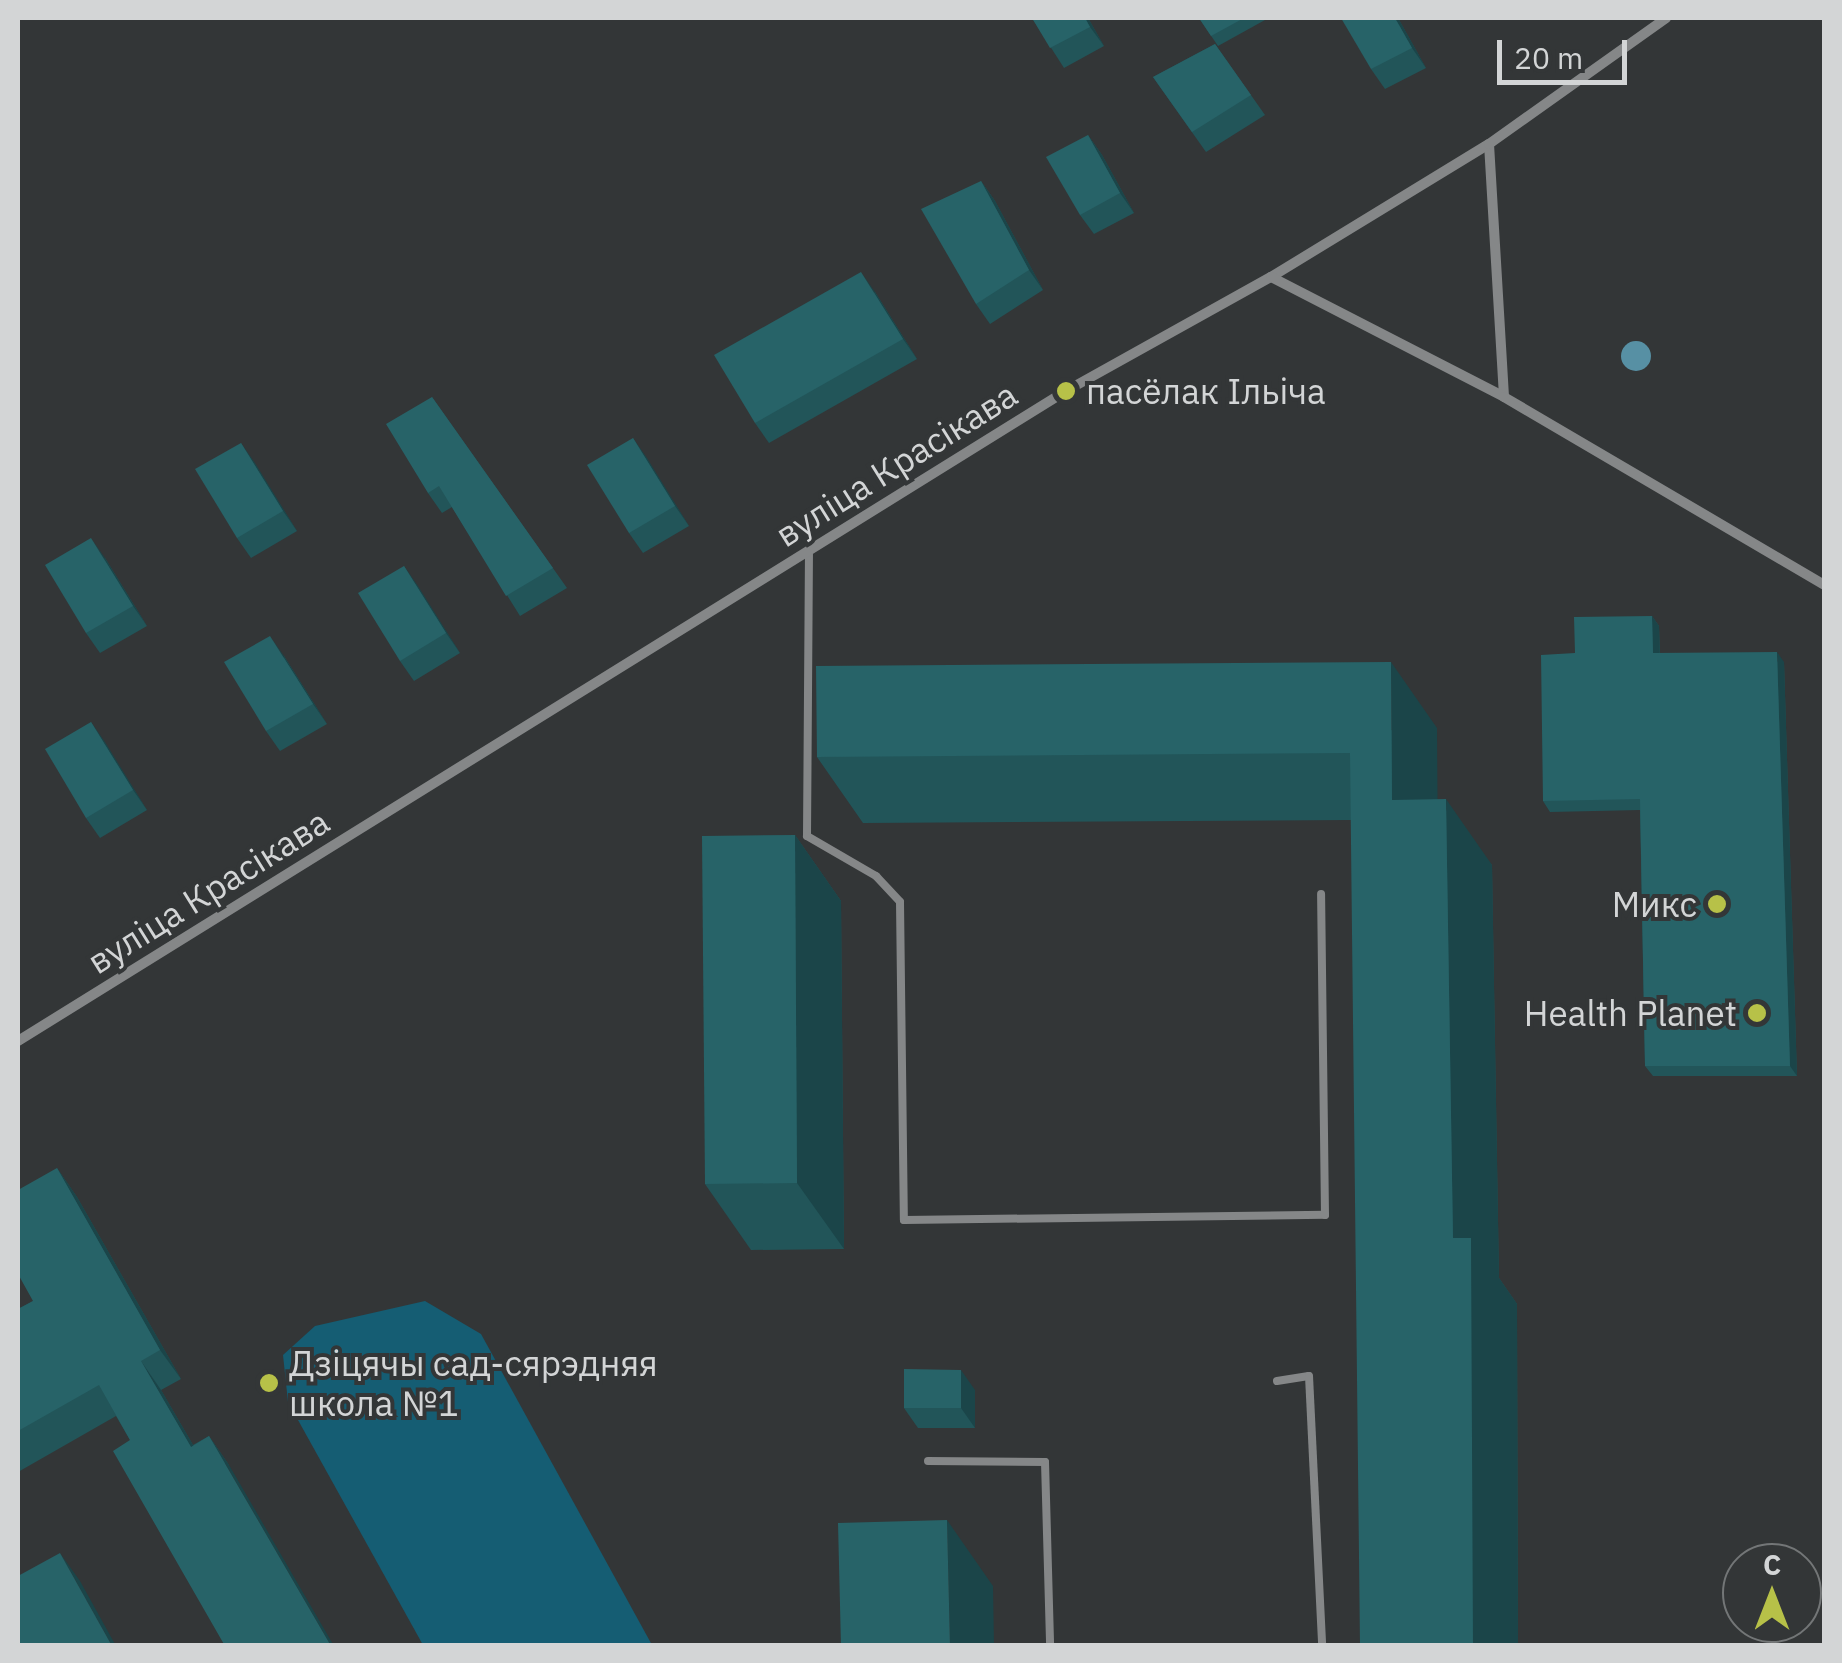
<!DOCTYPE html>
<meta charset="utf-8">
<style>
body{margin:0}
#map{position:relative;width:1842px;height:1663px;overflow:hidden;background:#333637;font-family:"IBM Plex Sans",sans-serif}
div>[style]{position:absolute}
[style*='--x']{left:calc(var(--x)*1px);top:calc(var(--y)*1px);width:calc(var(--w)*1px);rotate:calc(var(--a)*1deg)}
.green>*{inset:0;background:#155d73}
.lane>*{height:8px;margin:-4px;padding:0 4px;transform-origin:4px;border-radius:4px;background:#858788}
.street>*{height:10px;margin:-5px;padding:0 5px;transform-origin:5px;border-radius:5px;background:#858788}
.trees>*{width:30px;height:30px;margin:-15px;border-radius:50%;background:#5790a4}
.wall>*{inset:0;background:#225559}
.shaded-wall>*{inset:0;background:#1b4549}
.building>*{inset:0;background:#276368}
.dots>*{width:28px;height:28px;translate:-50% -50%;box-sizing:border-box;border:5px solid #333637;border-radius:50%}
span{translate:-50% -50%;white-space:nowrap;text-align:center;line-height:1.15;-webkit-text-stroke:8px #333637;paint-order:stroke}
.poi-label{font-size:35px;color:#d3d5d6}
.left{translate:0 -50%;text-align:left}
.right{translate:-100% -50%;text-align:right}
.street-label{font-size:35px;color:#d3d5d6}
.frame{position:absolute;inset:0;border:20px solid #d3d5d6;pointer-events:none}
.north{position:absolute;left:1722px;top:1543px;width:100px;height:100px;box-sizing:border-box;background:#333637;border:2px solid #737677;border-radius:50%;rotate:0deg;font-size:28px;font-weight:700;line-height:40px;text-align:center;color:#d3d5d6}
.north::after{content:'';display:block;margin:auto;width:35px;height:45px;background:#b7c148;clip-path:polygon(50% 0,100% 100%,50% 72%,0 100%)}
.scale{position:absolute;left:1497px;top:40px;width:130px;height:45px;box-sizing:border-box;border:5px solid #d3d5d6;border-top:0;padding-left:12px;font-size:30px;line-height:35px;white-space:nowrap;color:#d3d5d6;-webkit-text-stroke:8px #333637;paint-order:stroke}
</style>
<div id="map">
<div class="green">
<div style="clip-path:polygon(425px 1301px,481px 1334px,652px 1645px,423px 1645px,288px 1402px,283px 1355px,315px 1326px)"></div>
</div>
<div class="lane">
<div style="--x:809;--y:550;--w:286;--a:90.4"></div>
<div style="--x:807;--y:836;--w:80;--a:30.1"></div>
<div style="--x:876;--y:876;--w:35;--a:47"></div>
<div style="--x:900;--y:902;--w:318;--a:89.3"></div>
<div style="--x:904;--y:1220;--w:421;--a:-0.7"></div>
<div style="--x:1325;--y:1215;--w:321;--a:-90.7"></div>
<div style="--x:1277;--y:1381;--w:32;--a:-9"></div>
<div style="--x:1309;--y:1376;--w:270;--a:87.2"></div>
<div style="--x:928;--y:1461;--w:117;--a:0.5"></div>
<div style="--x:1045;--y:1462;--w:184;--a:88.4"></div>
</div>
<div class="street">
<div style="--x:1489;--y:144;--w:253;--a:86.6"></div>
<div style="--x:1271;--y:277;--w:255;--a:-31.4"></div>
<div style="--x:1489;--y:144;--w:217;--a:-35.4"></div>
<div style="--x:18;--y:1041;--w:1233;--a:-31.81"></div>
<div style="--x:1066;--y:391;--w:235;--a:-29.1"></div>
<div style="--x:1271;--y:277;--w:262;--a:27.2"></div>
<div style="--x:1504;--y:397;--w:371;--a:30.4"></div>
</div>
<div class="trees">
<div style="left:1636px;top:356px"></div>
</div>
<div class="wall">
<div style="clip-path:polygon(1032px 18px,1088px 18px,1104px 46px,1064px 68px)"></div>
<div style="clip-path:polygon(1199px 18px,1263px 18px,1265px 20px,1218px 46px)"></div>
<div style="clip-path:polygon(1398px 18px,1426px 68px,1385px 89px,1371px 69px)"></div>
<div style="clip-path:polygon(1215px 44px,1265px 115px,1206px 152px,1153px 77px)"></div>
<div style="clip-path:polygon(1088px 135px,1102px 155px,1134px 213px,1094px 234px,1080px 215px)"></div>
<div style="clip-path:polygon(981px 181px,995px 201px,1043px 290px,990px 324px,976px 304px)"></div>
<div style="clip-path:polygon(875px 292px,917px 359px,769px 443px,755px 423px)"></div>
<div style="clip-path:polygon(432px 397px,567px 588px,520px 616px,452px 507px,442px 513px,428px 493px)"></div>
<div style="clip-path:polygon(633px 438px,689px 526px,643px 553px,629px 533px)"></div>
<div style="clip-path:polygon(241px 443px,297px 531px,251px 558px,237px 538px)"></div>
<div style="clip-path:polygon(105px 558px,147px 626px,100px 653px,86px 633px)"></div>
<div style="clip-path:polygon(404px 566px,460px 653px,414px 681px,400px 661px)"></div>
<div style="clip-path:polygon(1652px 616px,1659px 626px,1660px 653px,1784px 662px,1797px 1076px,1653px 1076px,1645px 1066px,1640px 810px,1550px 812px,1543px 801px)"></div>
<div style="clip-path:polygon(284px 656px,327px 724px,280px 751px,266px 731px)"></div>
<div style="clip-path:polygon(91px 722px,147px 810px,100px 838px,86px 818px)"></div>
<div style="clip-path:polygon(1437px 728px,1437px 799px,1492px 865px,1499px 1278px,1517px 1304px,1518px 1646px,1351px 820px,863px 823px,817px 757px)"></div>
<div style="clip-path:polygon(795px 835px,841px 901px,844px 1249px,751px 1250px,705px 1184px)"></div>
<div style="clip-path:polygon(57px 1168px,77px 1197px,181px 1379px,161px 1390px,193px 1445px,209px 1436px,229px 1465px,130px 1440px,116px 1416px,18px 1472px,18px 1309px,33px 1301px)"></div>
<div style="clip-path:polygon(975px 1390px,975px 1428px,918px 1428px,904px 1408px)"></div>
</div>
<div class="shaded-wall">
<div style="clip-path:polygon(1085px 18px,1088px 18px,1104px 46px,1090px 27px)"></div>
<div style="clip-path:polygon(1395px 18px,1398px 18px,1426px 68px,1412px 48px)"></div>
<div style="clip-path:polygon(1088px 135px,1102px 155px,1134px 213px,1120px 193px)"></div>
<div style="clip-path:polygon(981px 181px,995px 201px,1043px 290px,1029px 270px)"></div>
<div style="clip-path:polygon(861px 272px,875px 292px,917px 359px,903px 339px)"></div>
<div style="clip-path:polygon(633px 438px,647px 458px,689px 526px,675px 506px)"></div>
<div style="clip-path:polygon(241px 443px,255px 463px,297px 531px,283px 511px)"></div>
<div style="clip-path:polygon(91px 538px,105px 558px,147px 626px,133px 606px)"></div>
<div style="clip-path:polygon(404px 566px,418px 586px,460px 653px,446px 633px)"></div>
<div style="clip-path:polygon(1652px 616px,1659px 626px,1660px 664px,1653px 653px)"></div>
<div style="clip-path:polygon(270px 636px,284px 656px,327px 724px,313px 704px)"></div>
<div style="clip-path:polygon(1777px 652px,1784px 662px,1797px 1076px,1790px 1066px)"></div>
<div style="clip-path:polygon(1391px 662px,1437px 728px,1438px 866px,1392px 800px)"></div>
<div style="clip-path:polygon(91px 722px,105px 742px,147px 810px,133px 790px)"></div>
<div style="clip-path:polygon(1446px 799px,1492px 865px,1499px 1278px,1517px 1304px,1518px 1646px,1473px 1646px,1453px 1238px)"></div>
<div style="clip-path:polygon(795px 835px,841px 901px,844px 1249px,797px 1183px)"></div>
<div style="clip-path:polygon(57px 1168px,77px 1197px,181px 1379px,160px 1350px)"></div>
<div style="clip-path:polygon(141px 1361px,161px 1390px,211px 1476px,191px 1447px)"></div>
<div style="clip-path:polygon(961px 1370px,975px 1390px,975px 1428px,961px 1408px)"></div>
<div style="clip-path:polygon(209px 1436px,229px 1465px,334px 1646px,331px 1646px)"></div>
<div style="clip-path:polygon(947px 1520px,993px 1586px,994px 1646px,950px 1646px)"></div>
<div style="clip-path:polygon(60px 1553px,80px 1581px,116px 1646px,112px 1646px)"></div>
</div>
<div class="building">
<div style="clip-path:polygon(1032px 18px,1085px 18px,1090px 27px,1050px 48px)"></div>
<div style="clip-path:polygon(1199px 18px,1244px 18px,1211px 36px)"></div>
<div style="clip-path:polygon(1341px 18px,1395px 18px,1412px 48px,1371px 69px)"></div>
<div style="clip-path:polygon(1215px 44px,1251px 95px,1192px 132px,1153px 77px)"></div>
<div style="clip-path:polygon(1088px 135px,1120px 193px,1080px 215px,1046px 157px)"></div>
<div style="clip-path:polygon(981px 181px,1029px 270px,976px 304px,921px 209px)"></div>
<div style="clip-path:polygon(861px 272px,903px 339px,755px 423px,714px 355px)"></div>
<div style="clip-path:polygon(432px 397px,553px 568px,506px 596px,439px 486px,428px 493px,386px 424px)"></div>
<div style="clip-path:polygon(633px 438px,675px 506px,629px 533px,587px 465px)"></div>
<div style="clip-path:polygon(241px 443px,283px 511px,237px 538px,195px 469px)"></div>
<div style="clip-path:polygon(91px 538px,133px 606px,86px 633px,45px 565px)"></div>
<div style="clip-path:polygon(404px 566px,446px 633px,400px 661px,358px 593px)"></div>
<div style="clip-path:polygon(1652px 616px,1653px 653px,1777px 652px,1790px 1066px,1645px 1066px,1640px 799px,1543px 801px,1541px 655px,1575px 653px,1574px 617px)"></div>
<div style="clip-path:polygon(270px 636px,313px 704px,266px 731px,224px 662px)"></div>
<div style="clip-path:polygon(1391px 662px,1392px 800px,1446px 799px,1453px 1238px,1471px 1238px,1473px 1646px,1360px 1646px,1350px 753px,817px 757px,816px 666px)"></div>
<div style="clip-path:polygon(91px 722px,133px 790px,86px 818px,45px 749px)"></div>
<div style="clip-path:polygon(795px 835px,797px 1183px,705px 1184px,702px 836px)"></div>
<div style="clip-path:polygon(57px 1168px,160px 1350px,141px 1361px,191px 1447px,209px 1436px,331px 1646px,225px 1646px,113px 1451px,130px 1440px,99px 1385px,18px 1431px,18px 1309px,33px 1301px,18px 1274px,18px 1190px)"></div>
<div style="clip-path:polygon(904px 1369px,961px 1370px,961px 1408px,904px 1408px)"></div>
<div style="clip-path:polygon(947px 1520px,950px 1646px,841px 1646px,838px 1523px)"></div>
<div style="clip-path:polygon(60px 1553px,112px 1646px,18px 1646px,18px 1576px)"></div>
</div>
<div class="dots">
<div style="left:1066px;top:391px;background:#b7c148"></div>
<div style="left:1717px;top:904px;background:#b7c148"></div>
<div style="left:1757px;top:1013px;background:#b7c148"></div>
<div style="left:269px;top:1383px;background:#b7c148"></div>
</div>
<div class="poi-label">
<span class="left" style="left:1086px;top:391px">пасёлак Ільіча</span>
<span class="right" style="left:1697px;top:904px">Микс</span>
<span class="right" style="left:1737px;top:1013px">Health Planet</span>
<span class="left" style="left:289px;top:1383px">Дзіцячы сад-сярэдняя<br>школа №1</span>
</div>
<div class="street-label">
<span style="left:896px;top:464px;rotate:-32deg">вуліца Красікава</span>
<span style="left:208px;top:891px;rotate:-32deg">вуліца Красікава</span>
</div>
<div class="frame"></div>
<div class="north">С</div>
<div class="scale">20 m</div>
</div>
